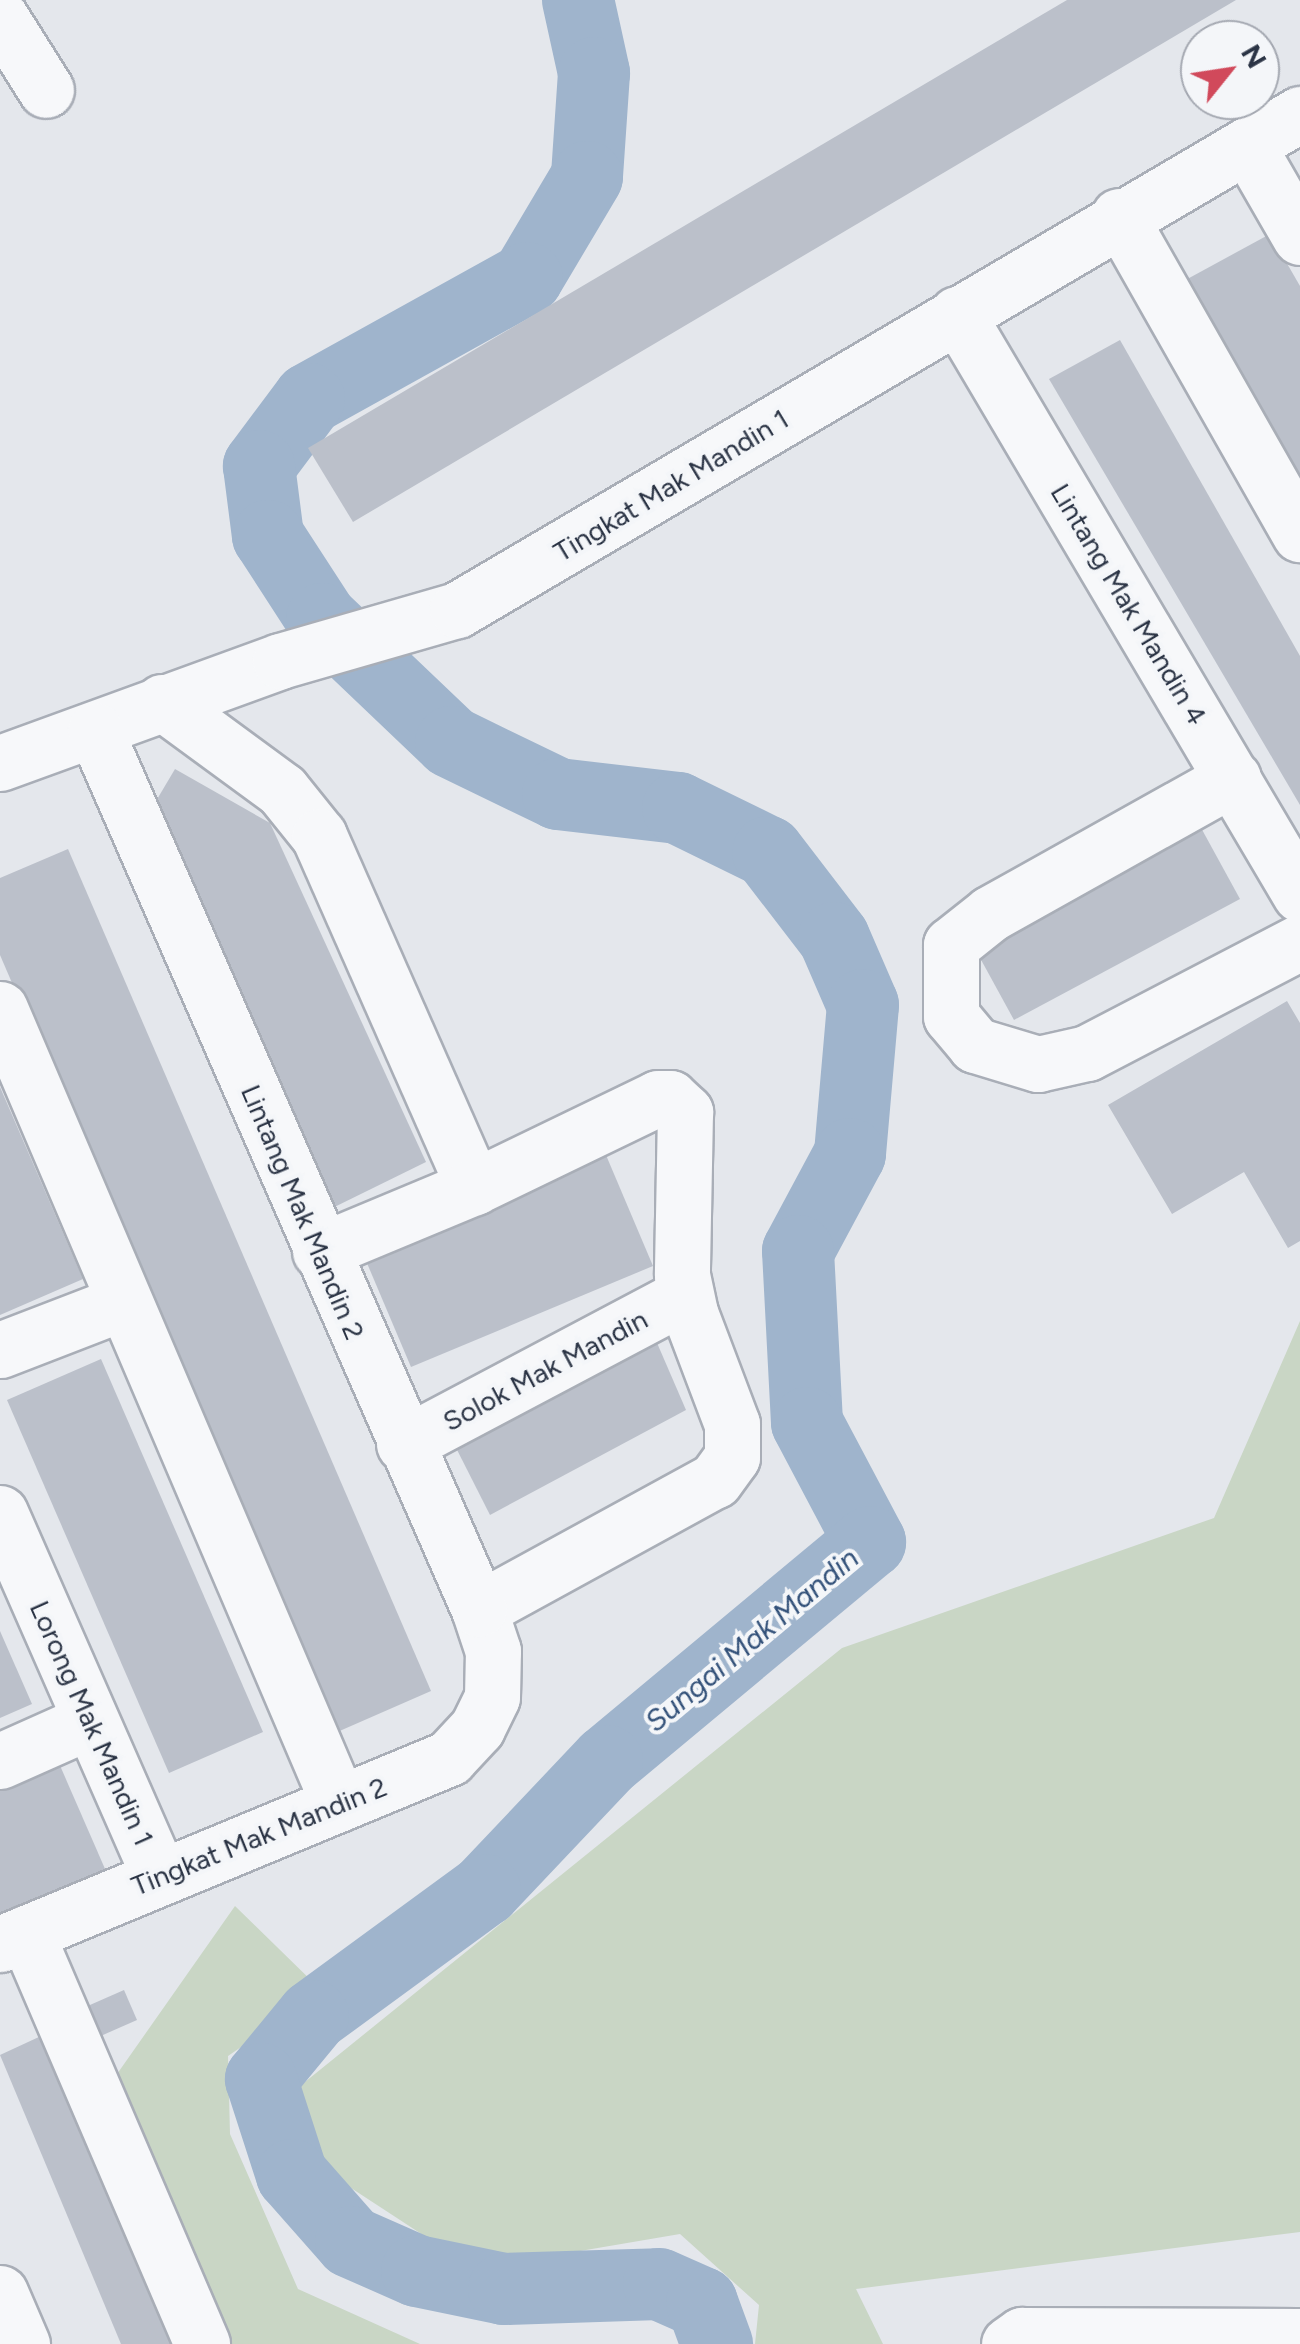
<!DOCTYPE html>
<style>
body{margin:0}
#map{position:relative;width:1300px;height:2344px;overflow:hidden;background:#e4e7ec;font-family:Figtree,sans-serif}
div>[style]{position:absolute}
[style*='--x']{left:calc(var(--x)*1px);top:calc(var(--y)*1px);width:calc(var(--w)*1px);rotate:calc(var(--a)*1deg)}
.green>*{inset:0;background:#c9d6c5}
.river>*{height:72px;margin:-36px;padding:0 36px;transform-origin:36px;border-radius:36px;background:#9fb4cc}
.building>*{inset:0;background:#bbc0ca}
.roads{filter:drop-shadow(2px 0 #a9aeb7) drop-shadow(-2px 0 #a9aeb7) drop-shadow(0 2px #a9aeb7) drop-shadow(0 -2px #a9aeb7)}
.minor>*{height:55px;margin:-27.5px;padding:0 27.5px;transform-origin:27.5px;border-radius:27.5px;background:#f7f8fa}
span{translate:-50% -50%;white-space:nowrap;text-align:center;line-height:1.15;-webkit-text-stroke:8px #f4f6f9;paint-order:stroke}
.street-label{font-size:28px;color:#2b3445}
.water-label{font-size:30px;color:#34527a;font-style:italic}
.north{position:absolute;left:1180px;top:20px;width:100px;height:100px;box-sizing:border-box;background:#f4f6f9;border:2px solid #a4a8b1;border-radius:50%;rotate:60deg;font-size:28px;font-weight:700;line-height:40px;text-align:center;color:#2b3445}
.north::after{content:'';display:block;margin:auto;width:35px;height:45px;background:#d1495b;clip-path:polygon(50% 0,100% 100%,50% 72%,0 100%)}
</style>
<div id="map">
<div class="green">
<div style="clip-path:polygon(1300px 1321px,1300px 2232px,856px 2289px,883px 2344px,755px 2344px,759px 2305px,680px 2234px,475px 2269px,325px 2171px,300px 2086px,842px 1648px,1214px 1518px)"></div>
<div style="clip-path:polygon(235px 1906px,322px 1991px,228px 2056px,230px 2134px,298px 2289px,420px 2344px,214px 2344px,103px 2094px)"></div>
</div>
<div class="river">
<div style="--x:578;--y:0;--w:75;--a:77.6"></div>
<div style="--x:594;--y:73;--w:104;--a:93.9"></div>
<div style="--x:587;--y:177;--w:117;--a:120.7"></div>
<div style="--x:527;--y:278;--w:249;--a:151"></div>
<div style="--x:309;--y:399;--w:84;--a:126.7"></div>
<div style="--x:259;--y:466;--w:71;--a:82.7"></div>
<div style="--x:268;--y:536;--w:99;--a:57"></div>
<div style="--x:322;--y:619;--w:178;--a:43.6"></div>
<div style="--x:451;--y:742;--w:119;--a:25.9"></div>
<div style="--x:558;--y:794;--w:121;--a:6.7"></div>
<div style="--x:678;--y:808;--w:100;--a:26.1"></div>
<div style="--x:768;--y:852;--w:108;--a:52.5"></div>
<div style="--x:834;--y:938;--w:73;--a:66.6"></div>
<div style="--x:863;--y:1005;--w:150;--a:95"></div>
<div style="--x:850;--y:1154;--w:110;--a:118.2"></div>
<div style="--x:798;--y:1251;--w:172;--a:87"></div>
<div style="--x:807;--y:1423;--w:135;--a:62.1"></div>
<div style="--x:870;--y:1542;--w:342;--a:140.2"></div>
<div style="--x:607;--y:1761;--w:178;--a:133.4"></div>
<div style="--x:485;--y:1890;--w:213;--a:143.8"></div>
<div style="--x:313;--y:2016;--w:82;--a:129.5"></div>
<div style="--x:261;--y:2079;--w:101;--a:72.1"></div>
<div style="--x:292;--y:2175;--w:89;--a:48.6"></div>
<div style="--x:351;--y:2242;--w:72;--a:23.7"></div>
<div style="--x:417;--y:2271;--w:89;--a:11.7"></div>
<div style="--x:504;--y:2289;--w:155;--a:-1.8"></div>
<div style="--x:659;--y:2284;--w:47;--a:23.8"></div>
<div style="--x:702;--y:2303;--w:44;--a:69.9"></div>
</div>
<div class="building">
<div style="clip-path:polygon(1067px 0,1236px 0,353px 522px,308px 448px)"></div>
<div style="clip-path:polygon(1270px 234px,1300px 286px,1300px 486px,1180px 283px)"></div>
<div style="clip-path:polygon(1120px 340px,1300px 656px,1300px 805px,1049px 379px)"></div>
<div style="clip-path:polygon(175px 769px,270px 823px,426px 1162px,308px 1220px,143px 823px)"></div>
<div style="clip-path:polygon(1194px 815px,1240px 899px,1014px 1020px,968px 936px)"></div>
<div style="clip-path:polygon(68px 849px,431px 1691px,335px 1733px,0 955px,0 878px)"></div>
<div style="clip-path:polygon(1287px 1001px,1300px 1023px,1300px 1241px,1288px 1248px,1244px 1172px,1172px 1214px,1108px 1105px)"></div>
<div style="clip-path:polygon(0 1087px,83px 1279px,0 1315px)"></div>
<div style="clip-path:polygon(603px 1148px,653px 1266px,411px 1367px,361px 1249px)"></div>
<div style="clip-path:polygon(651px 1329px,686px 1410px,490px 1515px,449px 1434px)"></div>
<div style="clip-path:polygon(101px 1359px,263px 1732px,169px 1773px,7px 1400px)"></div>
<div style="clip-path:polygon(0 1631px,32px 1704px,0 1718px)"></div>
<div style="clip-path:polygon(58px 1761px,109px 1878px,0 1925px,0 1786px)"></div>
<div style="clip-path:polygon(124px 1990px,137px 2020px,87px 2042px,74px 2012px)"></div>
<div style="clip-path:polygon(54px 2030px,185px 2344px,121px 2344px,0 2055px)"></div>
</div>
<div class="roads">
<div class="minor">
<div style="--x:0;--y:17;--w:86;--a:57.8"></div>
<div style="--x:1247;--y:145;--w:106;--a:60.1"></div>
<div style="--x:1119;--y:216;--w:366;--a:60.4"></div>
<div style="--x:957;--y:314;--w:674;--a:59.4"></div>
<div style="--x:162;--y:702;--w:149;--a:36.3"></div>
<div style="--x:282;--y:790;--w:59;--a:51.2"></div>
<div style="--x:319;--y:836;--w:384;--a:66.2"></div>
<div style="--x:0;--y:763;--w:298;--a:-20"></div>
<div style="--x:280;--y:661;--w:184;--a:-16.1"></div>
<div style="--x:457;--y:610;--w:978;--a:-30.47"></div>
<div style="--x:1233;--y:778;--w:278;--a:150.8"></div>
<div style="--x:990;--y:914;--w:50;--a:141.5"></div>
<div style="--x:951;--y:945;--w:71;--a:90"></div>
<div style="--x:951;--y:1016;--w:38;--a:50"></div>
<div style="--x:975;--y:1045;--w:66;--a:16.8"></div>
<div style="--x:1038;--y:1064;--w:50;--a:-12.7"></div>
<div style="--x:1087;--y:1053;--w:240;--a:-27.5"></div>
<div style="--x:0;--y:1009;--w:864;--a:66.91"></div>
<div style="--x:320;--y:1251;--w:167;--a:-22.6"></div>
<div style="--x:474;--y:1187;--w:204;--a:-25.8"></div>
<div style="--x:658;--y:1098;--w:12;--a:0"></div>
<div style="--x:670;--y:1098;--w:21;--a:43"></div>
<div style="--x:685;--y:1112;--w:163;--a:91.1"></div>
<div style="--x:682;--y:1275;--w:39;--a:78"></div>
<div style="--x:690;--y:1313;--w:119;--a:69.3"></div>
<div style="--x:732;--y:1424;--w:33;--a:90"></div>
<div style="--x:732;--y:1457;--w:29;--a:126"></div>
<div style="--x:715;--y:1480;--w:269;--a:151.3"></div>
<div style="--x:0;--y:1350;--w:131;--a:-21.1"></div>
<div style="--x:404;--y:1444;--w:318;--a:-27.9"></div>
<div style="--x:0;--y:1513;--w:398;--a:66.3"></div>
<div style="--x:0;--y:1761;--w:98;--a:-24"></div>
<div style="--x:26;--y:1933;--w:447;--a:66.8"></div>
<div style="--x:0;--y:1944;--w:486;--a:-22.5"></div>
<div style="--x:449;--y:1758;--w:41;--a:-47"></div>
<div style="--x:477;--y:1728;--w:34;--a:-64"></div>
<div style="--x:492;--y:1697;--w:46;--a:-88.8"></div>
<div style="--x:493;--y:1651;--w:44;--a:-108.4"></div>
<div style="--x:479;--y:1609;--w:959;--a:-113.6"></div>
<div style="--x:0;--y:2293;--w:56;--a:66.7"></div>
<div style="--x:1009;--y:2344;--w:16;--a:-35"></div>
<div style="--x:1022;--y:2335;--w:278;--a:0.2"></div>
</div>
</div>
<div class="street-label">
<span style="left:671px;top:485px;rotate:-31deg">Tingkat Mak Mandin 1</span>
<span style="left:1129px;top:604px;rotate:59deg">Lintang Mak Mandin 4</span>
<span style="left:303px;top:1212px;rotate:67deg">Lintang Mak Mandin 2</span>
<span style="left:545px;top:1370px;rotate:-28deg">Solok Mak Mandin</span>
<span style="left:92px;top:1723px;rotate:66deg">Lorong Mak Mandin 1</span>
<span style="left:259px;top:1836px;rotate:-22deg">Tingkat Mak Mandin 2</span>
</div>
<div class="water-label">
<span style="left:752px;top:1640px;rotate:-40deg">Sungai Mak Mandin</span>
</div>
<div class="north">N</div>
</div>
